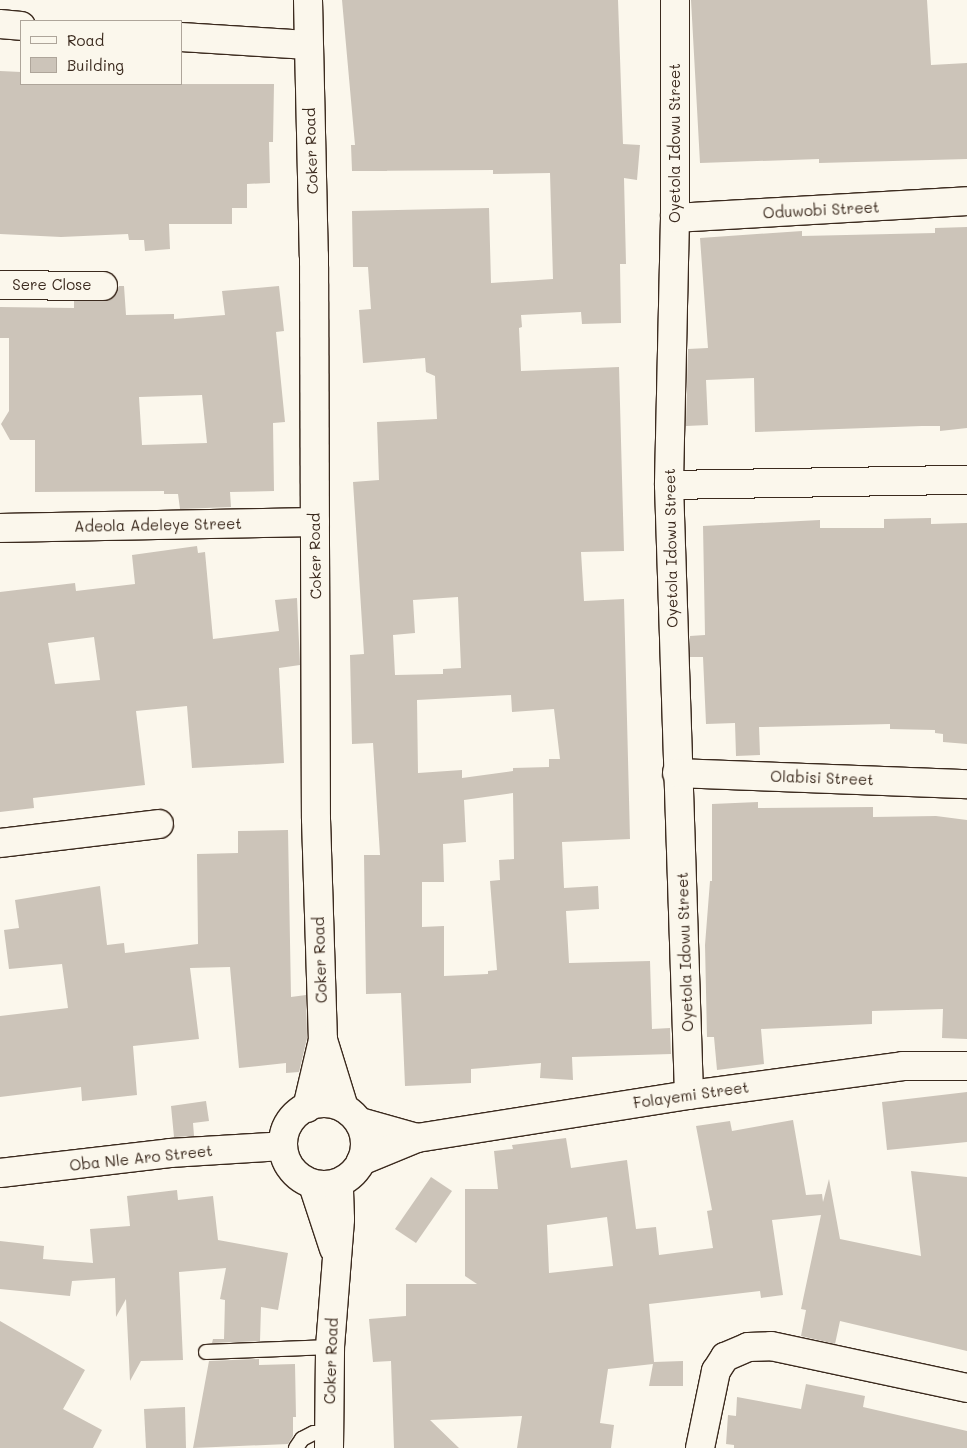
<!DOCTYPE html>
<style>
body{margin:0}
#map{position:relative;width:967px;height:1448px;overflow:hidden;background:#fbf7ec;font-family:Mali,sans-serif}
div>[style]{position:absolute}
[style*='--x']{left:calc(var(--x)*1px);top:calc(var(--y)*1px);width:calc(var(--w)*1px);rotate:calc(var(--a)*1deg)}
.building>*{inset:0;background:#ccc4b9}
.roads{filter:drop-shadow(1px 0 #3b2a1e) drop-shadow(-1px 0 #3b2a1e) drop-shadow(0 1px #3b2a1e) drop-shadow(0 -1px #3b2a1e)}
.lane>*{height:14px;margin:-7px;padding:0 7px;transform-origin:7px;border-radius:7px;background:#fbf7ec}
.street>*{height:28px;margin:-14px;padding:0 14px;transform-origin:14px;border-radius:14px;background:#fbf7ec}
.secondary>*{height:28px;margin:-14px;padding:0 14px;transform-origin:14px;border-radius:14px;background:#fbf7ec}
.secondary>.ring{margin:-14px;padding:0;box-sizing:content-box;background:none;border:28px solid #fbf7ec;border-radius:50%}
span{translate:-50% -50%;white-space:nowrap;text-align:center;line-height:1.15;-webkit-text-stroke:4px #fbf7ec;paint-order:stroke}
.street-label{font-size:15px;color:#3b2a1e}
.legend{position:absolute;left:20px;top:20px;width:162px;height:65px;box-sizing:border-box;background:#fbf7ec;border:1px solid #aea59a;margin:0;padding:6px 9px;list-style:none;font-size:15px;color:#3b2a1e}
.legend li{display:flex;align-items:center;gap:10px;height:25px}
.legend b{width:25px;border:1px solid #aea59a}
</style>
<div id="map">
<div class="building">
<div style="clip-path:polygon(evenodd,342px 0,618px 0,623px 144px,640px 145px,637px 180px,624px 178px,626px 264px,620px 264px,621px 323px,582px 324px,581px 312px,521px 315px,522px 327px,519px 328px,521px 371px,619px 367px,624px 551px,581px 552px,584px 601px,624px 599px,630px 839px,562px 842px,564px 888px,598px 886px,599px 909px,566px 911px,569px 963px,650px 961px,652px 1029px,670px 1028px,671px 1054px,572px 1057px,573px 1080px,540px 1078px,541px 1063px,471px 1069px,471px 1083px,405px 1086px,401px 993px,366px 994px,364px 855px,380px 855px,373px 743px,352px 744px,350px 655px,364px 654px,353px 482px,379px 480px,377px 422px,437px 419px,435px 376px,426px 372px,425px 358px,363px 363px,359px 310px,371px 309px,368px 267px,353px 267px,352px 211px,489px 208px,491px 283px,553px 279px,550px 173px,493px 174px,493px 170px,352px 171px,351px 145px,355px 145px,342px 0,458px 597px,461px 668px,443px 669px,443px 674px,395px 675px,393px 635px,415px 633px,413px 600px,458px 597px,342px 0,511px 695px,512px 712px,554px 709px,560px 759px,549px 759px,549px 767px,513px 768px,513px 771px,462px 778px,462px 770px,418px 773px,417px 700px,511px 695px,342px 0,513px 793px,514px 859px,499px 860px,500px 880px,490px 881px,497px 970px,488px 971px,488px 974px,444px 976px,444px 926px,422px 927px,422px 882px,444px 882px,443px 844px,466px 842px,464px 800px,513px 793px)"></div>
<div style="clip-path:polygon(691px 0,927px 0,931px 65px,967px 63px,967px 159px,819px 163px,819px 159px,700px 163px)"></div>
<div style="clip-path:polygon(0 71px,21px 72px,21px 84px,274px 84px,273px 142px,269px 142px,270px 183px,247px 184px,247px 208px,232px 208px,232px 224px,169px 224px,170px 249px,145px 251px,144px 240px,129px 240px,128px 234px,61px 237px,0 234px)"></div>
<div style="clip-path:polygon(967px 227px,967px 428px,940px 431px,940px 426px,922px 426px,755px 432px,754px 378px,706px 380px,708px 425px,686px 426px,688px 349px,708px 348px,700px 238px,802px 231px,802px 236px,935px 233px,935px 228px)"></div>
<div style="clip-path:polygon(evenodd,119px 286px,124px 286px,126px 315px,174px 314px,174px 319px,225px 315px,222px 291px,279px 286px,284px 331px,276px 332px,285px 422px,273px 423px,274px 491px,230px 492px,231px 507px,180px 509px,178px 494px,164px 494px,164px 491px,35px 492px,35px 440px,10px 440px,1px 424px,9px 411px,9px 338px,0 338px,0 307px,74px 308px,74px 301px,110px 300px,119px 286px,202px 395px,207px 443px,142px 445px,139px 397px,202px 395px)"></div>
<div style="clip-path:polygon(931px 518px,931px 524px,967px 523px,967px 744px,943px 742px,943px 734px,935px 733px,935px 730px,890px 729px,890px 724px,759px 727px,760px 755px,736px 756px,735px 723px,706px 724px,703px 657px,690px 657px,690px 636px,705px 635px,703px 526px,820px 520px,820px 528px,884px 528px,884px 519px)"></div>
<div style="clip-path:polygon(evenodd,197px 546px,198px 553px,205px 552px,213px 639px,279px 631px,275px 600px,297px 598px,300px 665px,279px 668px,284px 763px,192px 768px,187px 706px,136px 711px,145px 785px,33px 798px,34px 808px,0 812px,0 592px,75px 583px,76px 591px,135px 584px,132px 555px,197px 546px,94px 637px,100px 680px,55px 684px,48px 643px,94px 637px)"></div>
<div style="clip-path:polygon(758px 802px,758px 808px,873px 807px,873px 817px,936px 816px,967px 820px,967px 1039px,942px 1038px,943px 1009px,872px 1011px,872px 1024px,761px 1029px,764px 1064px,717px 1070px,714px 1037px,707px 1037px,705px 945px,710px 881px,712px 881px,712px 804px)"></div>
<div style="clip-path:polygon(288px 830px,291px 997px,306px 995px,307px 1038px,299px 1072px,286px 1073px,286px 1063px,239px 1068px,230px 967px,190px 968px,199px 1039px,133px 1046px,137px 1095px,82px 1101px,81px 1087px,0 1097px,0 1016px,68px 1008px,62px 964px,9px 969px,4px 930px,19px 928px,15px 900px,100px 886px,107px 945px,124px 943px,125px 953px,198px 944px,197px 854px,238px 853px,238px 831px)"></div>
<div style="clip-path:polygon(967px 1092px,967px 1142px,887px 1150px,882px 1102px)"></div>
<div style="clip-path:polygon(206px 1101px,209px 1121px,193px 1123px,194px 1136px,174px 1137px,171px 1106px)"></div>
<div style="clip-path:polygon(evenodd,793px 1120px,806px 1195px,822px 1194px,823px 1202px,829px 1179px,840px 1239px,921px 1256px,911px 1171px,967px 1177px,967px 1351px,840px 1321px,835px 1344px,801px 1336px,806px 1310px,801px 1309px,821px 1215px,772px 1220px,783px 1295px,761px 1298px,760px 1291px,649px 1304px,654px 1362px,683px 1361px,683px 1386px,649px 1386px,653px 1364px,608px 1369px,600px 1423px,614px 1425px,611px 1448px,517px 1448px,522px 1416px,430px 1420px,459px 1448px,394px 1448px,391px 1361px,373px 1362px,369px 1319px,406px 1316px,406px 1284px,477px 1284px,465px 1276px,465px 1189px,498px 1189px,494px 1151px,513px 1149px,512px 1145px,566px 1138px,571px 1168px,627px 1160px,636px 1229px,656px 1227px,659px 1255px,713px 1248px,707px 1211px,712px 1210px,696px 1126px,730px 1121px,732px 1131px,793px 1120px,607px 1217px,613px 1266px,549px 1273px,547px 1225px,607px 1217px)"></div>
<div style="clip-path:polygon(431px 1177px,452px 1191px,416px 1243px,395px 1229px)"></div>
<div style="clip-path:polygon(177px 1190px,178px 1200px,213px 1196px,218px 1240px,288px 1253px,278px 1310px,261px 1307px,260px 1341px,212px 1343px,213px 1339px,224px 1339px,225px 1300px,220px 1299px,226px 1268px,179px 1272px,183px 1360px,141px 1361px,130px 1381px,126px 1299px,116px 1317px,115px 1278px,72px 1281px,70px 1296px,0 1289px,0 1241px,44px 1246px,43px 1259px,93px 1263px,90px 1229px,130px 1226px,127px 1196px)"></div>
<div style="clip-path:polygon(0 1321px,85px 1370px,63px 1409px,102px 1430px,93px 1448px,0 1448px)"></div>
<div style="clip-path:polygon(259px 1359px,259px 1365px,295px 1364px,296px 1417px,293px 1417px,293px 1436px,288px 1444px,193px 1448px,209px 1361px)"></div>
<div style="clip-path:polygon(806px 1384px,865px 1396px,863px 1407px,967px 1431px,967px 1448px,734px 1448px,734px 1445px,726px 1444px,728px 1415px,736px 1416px,737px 1397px,801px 1409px)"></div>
<div style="clip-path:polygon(185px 1407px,186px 1448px,146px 1448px,144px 1409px)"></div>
</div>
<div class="roads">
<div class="lane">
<div style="--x:206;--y:1352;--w:124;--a:-2.3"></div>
<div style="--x:296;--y:1448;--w:11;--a:-56"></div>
<div style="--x:302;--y:1439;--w:13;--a:-27"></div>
<div style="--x:314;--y:1433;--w:15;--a:4"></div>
</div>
<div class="street">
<div style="--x:675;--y:0;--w:218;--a:90"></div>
<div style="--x:675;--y:218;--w:267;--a:91.3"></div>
<div style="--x:669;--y:485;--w:610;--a:88.12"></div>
<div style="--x:0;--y:24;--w:21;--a:5"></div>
<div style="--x:181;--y:37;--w:127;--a:3.6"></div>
<div style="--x:675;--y:218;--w:292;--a:-3.3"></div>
<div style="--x:0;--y:285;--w:103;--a:0.6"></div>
<div style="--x:669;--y:485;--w:298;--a:-1"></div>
<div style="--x:0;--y:528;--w:315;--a:-1.1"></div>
<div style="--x:677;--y:773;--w:290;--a:2.2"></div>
<div style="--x:0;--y:843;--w:160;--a:-6.8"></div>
<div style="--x:360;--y:1122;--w:59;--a:15.7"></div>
<div style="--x:361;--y:1161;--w:61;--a:-22.3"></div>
<div style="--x:417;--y:1138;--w:275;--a:-9"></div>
<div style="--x:689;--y:1095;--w:216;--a:-7.7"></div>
<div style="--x:903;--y:1066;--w:64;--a:0"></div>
<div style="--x:0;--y:1173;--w:171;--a:-6.7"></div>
<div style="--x:170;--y:1153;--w:113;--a:-3.5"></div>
<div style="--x:700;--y:1448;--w:79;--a:-78.3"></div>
<div style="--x:716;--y:1371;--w:17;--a:-57"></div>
<div style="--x:725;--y:1357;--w:25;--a:-23"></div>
<div style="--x:748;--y:1347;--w:23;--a:-2"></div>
<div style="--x:771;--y:1346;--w:200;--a:12.1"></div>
</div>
<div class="secondary">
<div style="--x:308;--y:0;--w:256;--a:88.7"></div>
<div style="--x:314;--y:256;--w:563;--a:89.8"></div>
<div style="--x:316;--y:819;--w:221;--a:88.2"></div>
<div style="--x:323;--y:1040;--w:71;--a:72.8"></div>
<div class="ring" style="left:283px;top:1103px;width:54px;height:54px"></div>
<div style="--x:307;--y:1108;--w:70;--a:-76.8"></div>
<div style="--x:313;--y:1185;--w:67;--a:71.8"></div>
<div style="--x:329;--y:1448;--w:101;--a:-89.4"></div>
<div style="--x:330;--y:1347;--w:128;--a:-85.5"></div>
<div style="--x:340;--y:1219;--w:35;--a:-92"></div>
</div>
</div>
<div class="street-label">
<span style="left:675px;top:143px;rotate:-90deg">Oyetola Idowu Street</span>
<span style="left:311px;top:151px;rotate:-92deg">Coker Road</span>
<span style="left:821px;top:210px;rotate:-3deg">Oduwobi Street</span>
<span style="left:52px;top:285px">Sere Close</span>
<span style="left:158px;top:525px;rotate:-1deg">Adeola Adeleye Street</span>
<span style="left:671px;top:548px;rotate:-91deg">Oyetola Idowu Street</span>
<span style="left:315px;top:556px;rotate:-91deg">Coker Road</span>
<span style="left:822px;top:778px;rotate:2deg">Olabisi Street</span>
<span style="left:685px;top:952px;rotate:-92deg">Oyetola Idowu Street</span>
<span style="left:320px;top:960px;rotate:-92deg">Coker Road</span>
<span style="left:691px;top:1095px;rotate:-8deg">Folayemi Street</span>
<span style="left:141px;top:1158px;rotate:-6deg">Oba Nle Aro Street</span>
<span style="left:331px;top:1361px;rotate:-88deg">Coker Road</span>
</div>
<ul class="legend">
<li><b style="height:6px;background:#fbf7ec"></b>Road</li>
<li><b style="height:14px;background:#ccc4b9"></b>Building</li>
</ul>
</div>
